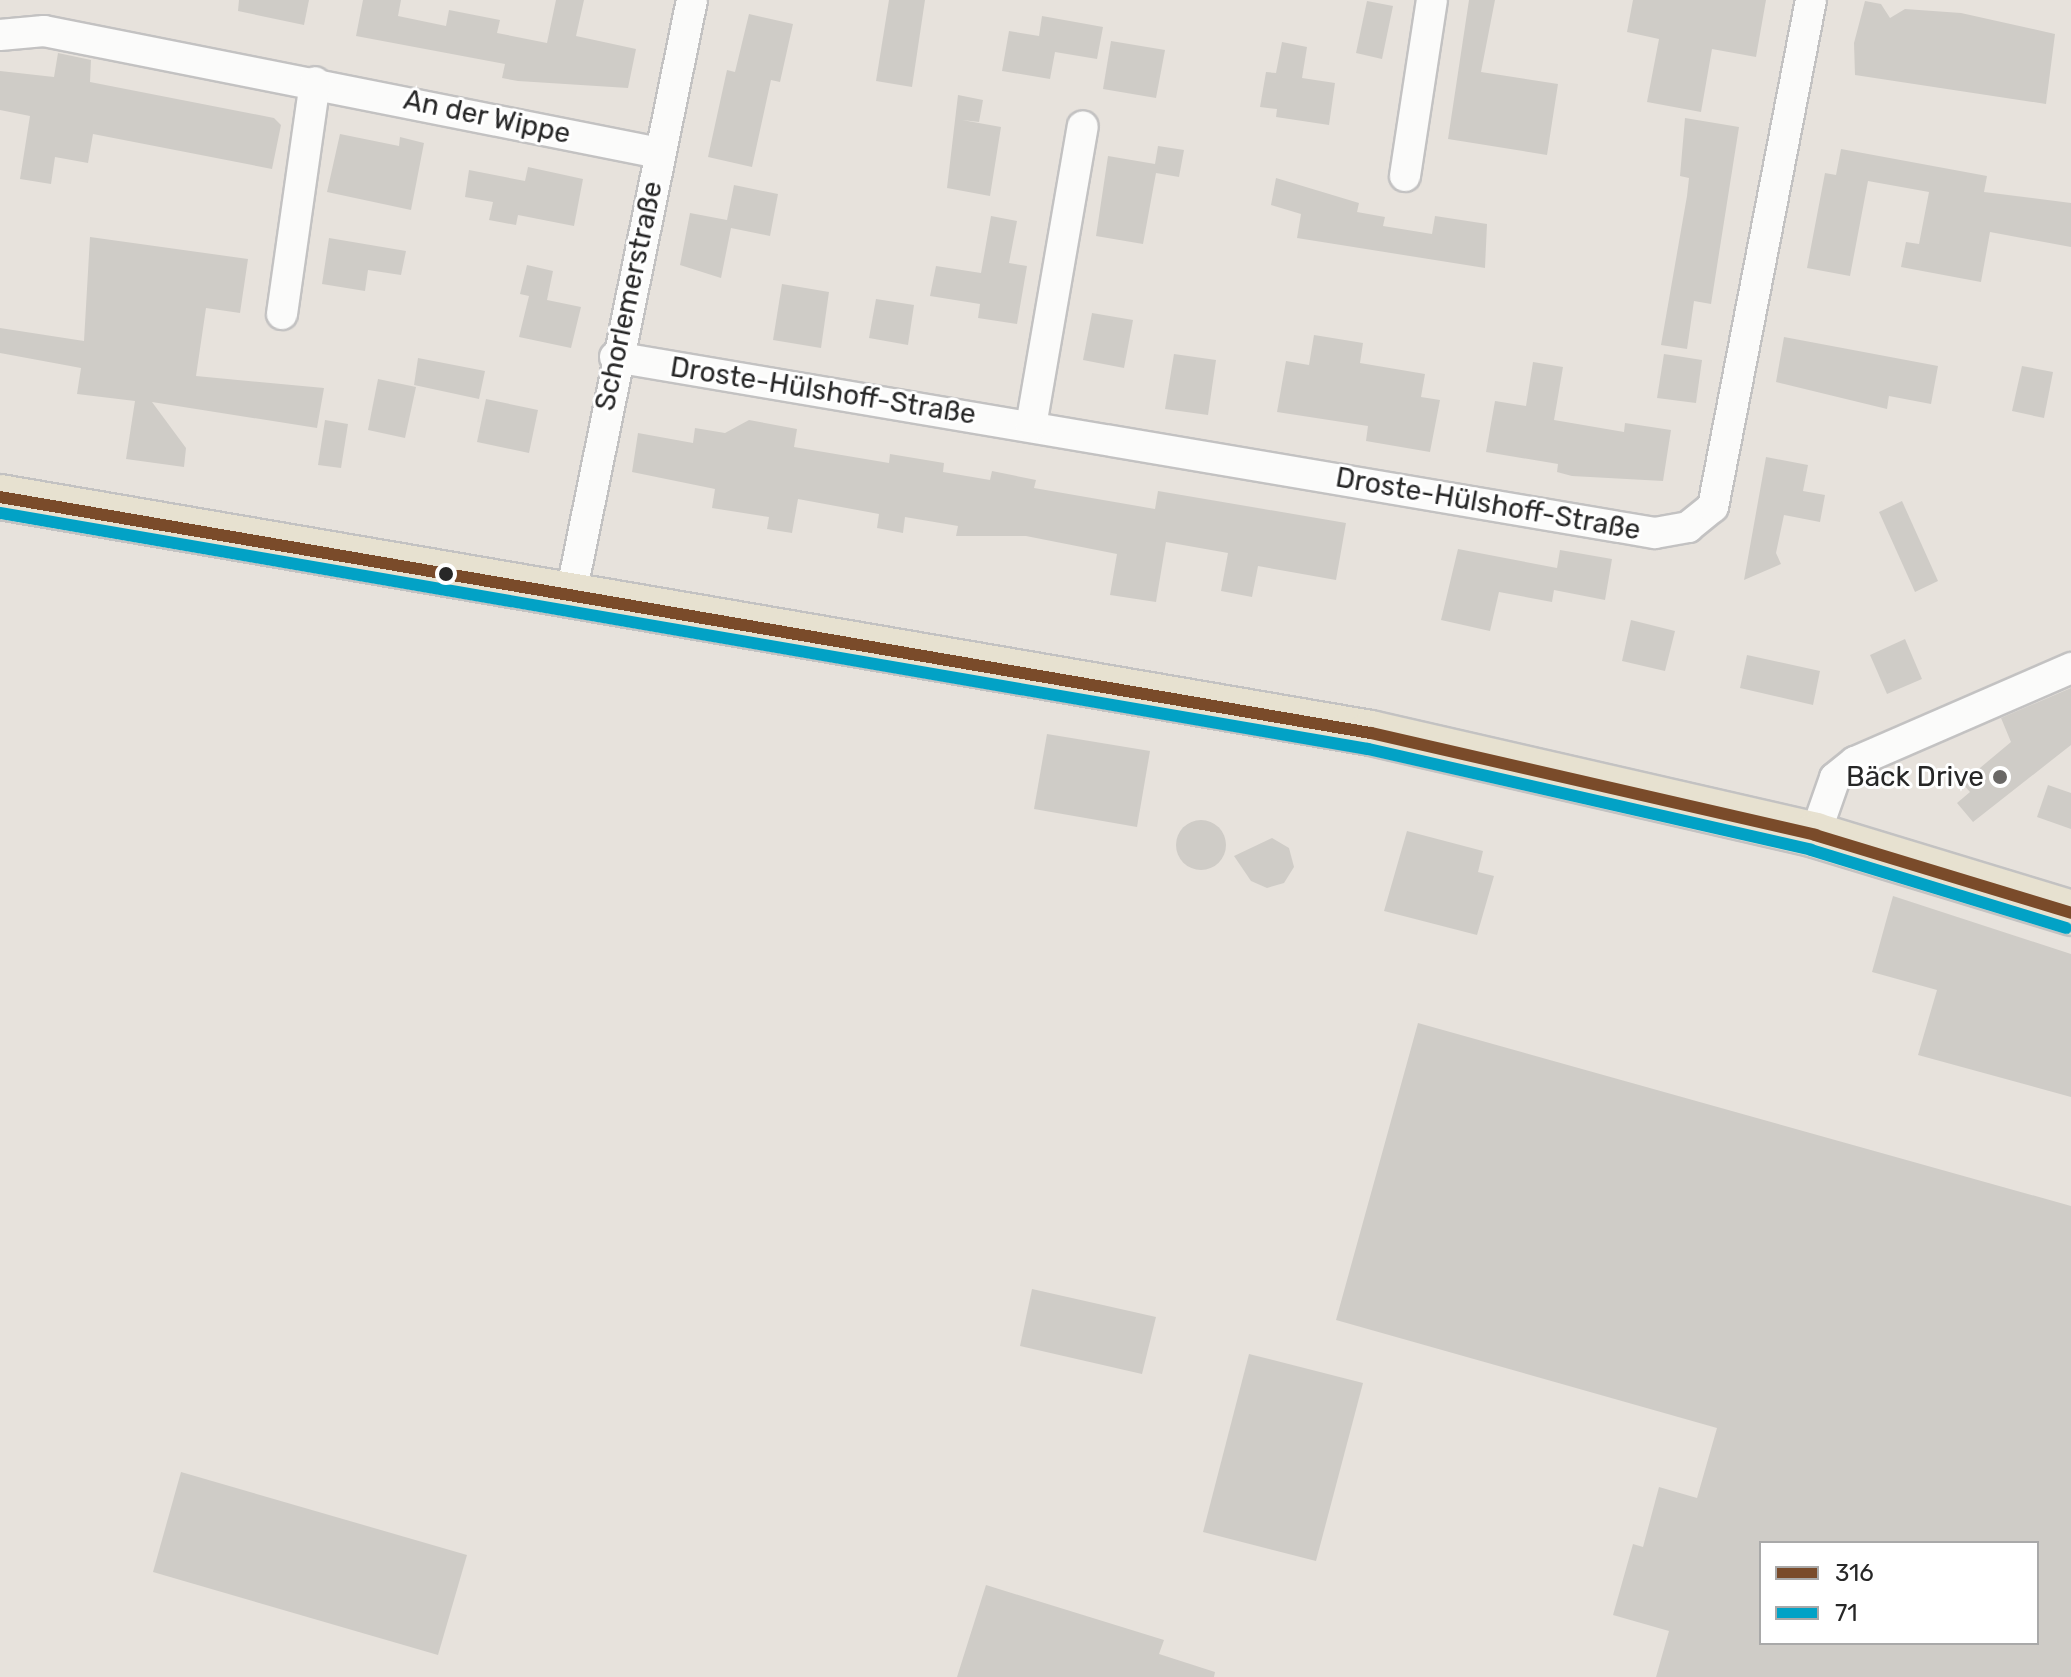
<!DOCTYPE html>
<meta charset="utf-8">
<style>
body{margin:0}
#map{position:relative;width:2071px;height:1677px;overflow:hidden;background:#e7e2dc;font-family:Rubik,sans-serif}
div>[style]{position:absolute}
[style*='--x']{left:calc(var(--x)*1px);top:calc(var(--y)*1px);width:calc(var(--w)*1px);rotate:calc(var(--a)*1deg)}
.building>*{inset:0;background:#cfccc7}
.round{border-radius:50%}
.roads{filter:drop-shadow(2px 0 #c3c2c2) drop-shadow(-2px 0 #c3c2c2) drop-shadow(0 2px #c3c2c2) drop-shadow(0 -2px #c3c2c2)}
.street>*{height:30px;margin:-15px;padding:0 15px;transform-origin:15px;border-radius:15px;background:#fbfbfa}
.primary>*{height:44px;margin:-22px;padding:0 22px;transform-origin:22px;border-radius:22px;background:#e7e1d0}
.bus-1>*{height:12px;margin:-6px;padding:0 6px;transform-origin:6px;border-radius:6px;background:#7a4b2a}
.bus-2>*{height:12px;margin:-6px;padding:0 6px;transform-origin:6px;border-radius:6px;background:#02a2c6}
.dots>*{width:22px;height:22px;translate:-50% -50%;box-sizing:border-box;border:4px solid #fff;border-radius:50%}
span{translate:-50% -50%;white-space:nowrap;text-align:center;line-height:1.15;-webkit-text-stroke:6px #fff;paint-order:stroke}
.street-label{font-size:28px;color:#272727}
.poi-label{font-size:28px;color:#272727}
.right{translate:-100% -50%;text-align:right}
.legend{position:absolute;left:1759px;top:1541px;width:280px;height:104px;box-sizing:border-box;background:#fff;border:2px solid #a9a9a9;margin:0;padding:10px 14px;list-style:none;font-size:24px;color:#272727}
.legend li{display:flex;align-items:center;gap:16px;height:40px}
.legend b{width:40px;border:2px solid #a9a9a9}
</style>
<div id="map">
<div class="building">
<div style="clip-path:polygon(239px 0,309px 0,304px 25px,238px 11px)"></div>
<div style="clip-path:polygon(363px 0,401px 0,398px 16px,446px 26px,449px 10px,500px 20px,497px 33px,547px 43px,556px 0,584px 0,576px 36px,636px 49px,628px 88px,518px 81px,502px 78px,505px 64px,356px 36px)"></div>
<div style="clip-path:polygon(889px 0,925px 0,912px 87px,876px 81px)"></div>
<div style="clip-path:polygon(1469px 0,1495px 0,1481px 72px,1558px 84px,1547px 155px,1448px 139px)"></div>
<div style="clip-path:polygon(1633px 0,1766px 0,1756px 57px,1712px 49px,1701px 112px,1647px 102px,1659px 39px,1627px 32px)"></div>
<div style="clip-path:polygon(1367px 1px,1393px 6px,1382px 59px,1356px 53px)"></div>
<div style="clip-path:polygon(1865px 1px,1881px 4px,1890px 18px,1905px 9px,1961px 13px,2055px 34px,2046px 104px,1855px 75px,1854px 43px)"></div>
<div style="clip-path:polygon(749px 14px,793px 24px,780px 82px,771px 80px,752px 167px,708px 157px,727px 70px,735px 72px)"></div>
<div style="clip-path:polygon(1042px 16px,1103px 27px,1097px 59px,1055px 52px,1050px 79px,1002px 71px,1009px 31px,1039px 36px)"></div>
<div style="clip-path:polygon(1111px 41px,1165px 50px,1156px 98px,1103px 89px)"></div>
<div style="clip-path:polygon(1282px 42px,1307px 47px,1302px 78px,1335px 83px,1329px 125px,1276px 117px,1277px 109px,1260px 107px,1266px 72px,1276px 73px)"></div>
<div style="clip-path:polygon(58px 53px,91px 60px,90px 82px,274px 118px,281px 125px,272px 169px,93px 134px,88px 163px,55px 157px,51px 184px,20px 179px,30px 116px,0 110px,0 71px,54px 77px)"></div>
<div style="clip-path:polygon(958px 95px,983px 100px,979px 122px,962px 120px,1001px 127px,990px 196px,947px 188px)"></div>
<div style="clip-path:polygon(1685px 118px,1739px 127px,1711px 304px,1694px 301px,1687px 349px,1661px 345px,1687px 196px,1689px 178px,1680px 176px)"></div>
<div style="clip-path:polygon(340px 134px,399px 146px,400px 137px,424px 143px,411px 210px,327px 192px)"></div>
<div style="clip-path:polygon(1158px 146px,1184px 150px,1179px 177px,1156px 173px,1143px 244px,1096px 236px,1108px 156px,1155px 164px)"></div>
<div style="clip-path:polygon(1841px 149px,1987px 176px,1984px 192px,2071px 203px,2071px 247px,1990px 232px,1981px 282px,1901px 267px,1906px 242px,1919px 244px,1929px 192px,1868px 181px,1850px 276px,1807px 268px,1825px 173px,1836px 175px)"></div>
<div style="clip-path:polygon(528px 167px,583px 179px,574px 226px,518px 215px,516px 225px,489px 220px,493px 202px,465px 197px,469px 170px,525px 181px)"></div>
<div style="clip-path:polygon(1276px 178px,1359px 203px,1357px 212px,1385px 217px,1383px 226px,1432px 234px,1435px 216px,1487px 224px,1485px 268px,1297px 238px,1301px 214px,1271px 205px)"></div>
<div style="clip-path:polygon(734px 185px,778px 194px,770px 236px,731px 228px,721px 278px,680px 265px,690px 213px,727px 220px)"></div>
<div style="clip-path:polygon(991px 216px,1017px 221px,1009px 263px,1027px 266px,1017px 324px,978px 318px,980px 304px,930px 296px,936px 266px,981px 273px)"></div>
<div style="clip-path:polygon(90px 237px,248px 259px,240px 313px,206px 308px,196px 376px,324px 388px,317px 428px,152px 402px,186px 448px,184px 467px,126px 459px,135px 401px,77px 394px,81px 368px,0 353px,0 328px,84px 341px)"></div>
<div style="clip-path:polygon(329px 238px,406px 251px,401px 275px,368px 270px,365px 291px,322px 284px)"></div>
<div style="clip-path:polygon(527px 265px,553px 271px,547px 300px,581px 307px,571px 348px,519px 337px,529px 296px,520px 294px)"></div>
<div style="clip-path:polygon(782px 284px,829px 292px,821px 348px,773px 340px)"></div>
<div style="clip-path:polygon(876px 299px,914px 305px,908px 345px,869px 338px)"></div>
<div style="clip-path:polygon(1092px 313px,1133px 320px,1124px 368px,1083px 360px)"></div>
<div style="clip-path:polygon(1314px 335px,1363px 343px,1360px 363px,1425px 374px,1421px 397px,1440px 400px,1430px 452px,1366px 441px,1368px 426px,1277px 412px,1286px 361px,1309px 365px)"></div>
<div style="clip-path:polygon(1784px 337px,1938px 366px,1931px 404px,1889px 396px,1887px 409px,1776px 382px)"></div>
<div style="clip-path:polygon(1174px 354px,1216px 360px,1208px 415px,1165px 409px)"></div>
<div style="clip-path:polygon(1664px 354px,1702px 360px,1696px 403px,1657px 398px)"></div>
<div style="clip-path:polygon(418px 358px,485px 371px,479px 399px,414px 385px)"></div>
<div style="clip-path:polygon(1533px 362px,1563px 367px,1554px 420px,1624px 432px,1625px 423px,1671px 430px,1663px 481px,1572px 476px,1557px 472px,1558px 464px,1486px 452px,1495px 401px,1526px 406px)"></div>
<div style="clip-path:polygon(2022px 366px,2053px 372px,2044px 418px,2012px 411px)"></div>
<div style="clip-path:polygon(378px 379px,416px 387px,405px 438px,368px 430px)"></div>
<div style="clip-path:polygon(486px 399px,538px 410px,529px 453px,477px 442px)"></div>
<div style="clip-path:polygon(325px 420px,348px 424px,341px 468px,318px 465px)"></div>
<div style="clip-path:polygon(749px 420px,797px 429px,794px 447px,889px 463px,890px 454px,944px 463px,943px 472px,990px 480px,992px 471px,1036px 480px,1034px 488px,1155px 509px,1158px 491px,1346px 523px,1336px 580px,1258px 566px,1252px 597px,1221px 591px,1228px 553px,1166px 542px,1156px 602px,1110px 595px,1117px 554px,1026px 536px,956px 536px,958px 526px,905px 517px,903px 533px,877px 528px,879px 514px,798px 499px,792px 533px,767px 529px,769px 517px,712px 508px,715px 489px,632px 472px,638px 433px,693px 443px,695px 428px,725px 433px)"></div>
<div style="clip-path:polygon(1766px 457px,1808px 465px,1803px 491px,1825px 495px,1820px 522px,1784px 515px,1776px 553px,1781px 564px,1744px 580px)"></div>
<div style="clip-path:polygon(1902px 501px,1938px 581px,1915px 592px,1879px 512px)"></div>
<div style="clip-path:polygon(1458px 549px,1557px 568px,1560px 550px,1612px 559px,1605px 600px,1554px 590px,1552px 602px,1499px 592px,1490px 631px,1441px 620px)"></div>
<div style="clip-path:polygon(1631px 620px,1675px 631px,1665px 671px,1622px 661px)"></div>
<div style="clip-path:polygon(1905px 639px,1922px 679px,1887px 694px,1870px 655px)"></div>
<div style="clip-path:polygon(1747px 655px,1820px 671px,1813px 705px,1740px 688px)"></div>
<div style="clip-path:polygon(2071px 688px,2071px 745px,1973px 822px,1957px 803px,1970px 792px,1962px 783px,2011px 742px,2001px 718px)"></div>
<div style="clip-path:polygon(1047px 734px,1150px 751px,1137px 827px,1034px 809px)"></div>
<div style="clip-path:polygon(2048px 785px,2071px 793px,2071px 829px,2037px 817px)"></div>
<div class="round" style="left:1176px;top:820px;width:50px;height:50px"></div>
<div style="clip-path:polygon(1407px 831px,1483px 851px,1478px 872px,1494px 876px,1477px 935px,1384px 911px)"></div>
<div style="clip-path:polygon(1272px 838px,1289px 848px,1294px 867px,1284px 883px,1267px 888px,1251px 881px,1234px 856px)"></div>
<div style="clip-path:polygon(1893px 896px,2071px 954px,2071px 1097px,1918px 1055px,1937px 990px,1872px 972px)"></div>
<div style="clip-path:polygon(evenodd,1418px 1023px,2071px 1206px,2071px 1677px,1656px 1677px,1669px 1631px,1613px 1615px,1633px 1544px,1643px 1547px,1659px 1487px,1697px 1498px,1717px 1428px,1336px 1320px,1418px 1023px,1761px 1543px,2037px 1543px,2037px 1643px,1761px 1643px,1761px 1543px)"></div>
<div style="clip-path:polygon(1032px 1289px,1156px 1317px,1142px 1374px,1020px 1346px)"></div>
<div style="clip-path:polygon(1249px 1354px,1363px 1383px,1316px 1561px,1203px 1532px)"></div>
<div style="clip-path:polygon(181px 1472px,467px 1555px,438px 1655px,153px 1572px)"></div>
<div style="clip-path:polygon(986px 1585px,1164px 1640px,1159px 1654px,1215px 1672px,1214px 1677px,957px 1677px)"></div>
</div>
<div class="roads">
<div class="street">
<div style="--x:0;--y:35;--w:44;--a:-5.2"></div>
<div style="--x:44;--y:31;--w:627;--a:11.22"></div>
<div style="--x:1405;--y:176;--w:178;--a:-81.3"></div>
<div style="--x:282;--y:314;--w:234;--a:-81.9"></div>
<div style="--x:615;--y:357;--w:1055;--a:9.61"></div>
<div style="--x:1655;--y:533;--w:34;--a:-10"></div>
<div style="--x:1688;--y:527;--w:32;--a:-39"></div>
<div style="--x:1713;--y:507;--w:516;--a:-79.06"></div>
<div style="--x:1031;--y:426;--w:304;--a:-80.2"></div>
<div style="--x:571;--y:594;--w:606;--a:-78.49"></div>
<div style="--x:1815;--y:835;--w:60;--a:-70.7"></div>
<div style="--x:1835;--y:778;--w:26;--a:-39"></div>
<div style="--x:1855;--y:762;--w:236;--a:-23.5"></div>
</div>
<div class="primary">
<div style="--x:0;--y:497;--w:1391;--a:9.77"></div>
<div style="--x:1371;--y:733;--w:456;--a:12.9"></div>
<div style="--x:1815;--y:835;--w:268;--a:16.9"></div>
</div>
</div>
<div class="bus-1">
<div style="--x:0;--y:497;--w:1391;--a:9.77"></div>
<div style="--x:1371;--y:733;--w:456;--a:12.9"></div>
<div style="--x:1815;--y:835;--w:268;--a:16.9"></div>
</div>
<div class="bus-2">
<div style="--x:0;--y:513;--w:1388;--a:9.79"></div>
<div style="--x:1368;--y:749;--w:454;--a:12.8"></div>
<div style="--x:1811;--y:850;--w:267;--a:17"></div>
</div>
<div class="dots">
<div style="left:446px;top:574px;background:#272727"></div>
<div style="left:2000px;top:777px;background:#6a6866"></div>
</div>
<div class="street-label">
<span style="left:487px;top:117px;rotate:12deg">An der Wippe</span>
<span style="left:629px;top:296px;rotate:-78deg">Schorlemerstraße</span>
<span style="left:823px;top:391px;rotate:9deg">Droste-Hülshoff-Straße</span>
<span style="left:1488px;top:504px;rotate:10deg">Droste-Hülshoff-Straße</span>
</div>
<div class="poi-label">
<span class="right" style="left:1984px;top:777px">Bäck Drive</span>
</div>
<ul class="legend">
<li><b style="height:10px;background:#7a4b2a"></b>316</li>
<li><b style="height:10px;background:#02a2c6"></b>71</li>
</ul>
</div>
